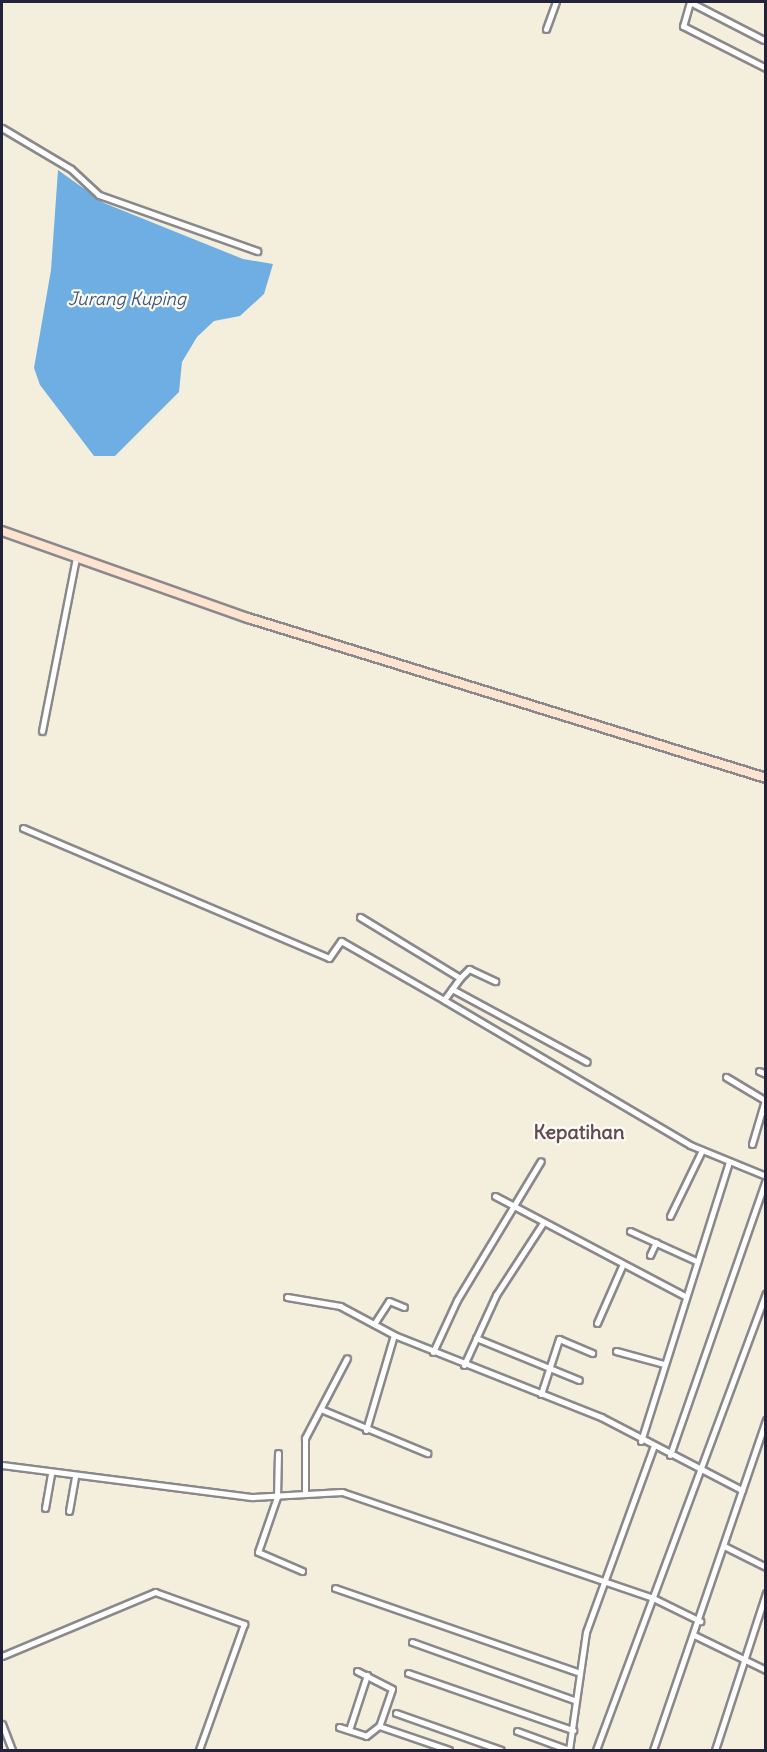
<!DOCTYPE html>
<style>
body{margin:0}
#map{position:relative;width:767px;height:1752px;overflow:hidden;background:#f4efdc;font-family:Delius,sans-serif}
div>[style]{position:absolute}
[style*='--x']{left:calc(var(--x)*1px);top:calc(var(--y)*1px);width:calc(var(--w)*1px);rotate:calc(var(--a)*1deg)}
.water>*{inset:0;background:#6faee2}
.roads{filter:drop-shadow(2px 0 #8b888c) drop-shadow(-2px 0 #8b888c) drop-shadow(0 2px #8b888c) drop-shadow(0 -2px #8b888c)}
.street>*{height:5px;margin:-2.5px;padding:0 2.5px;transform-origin:2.5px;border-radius:2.5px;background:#fff}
.secondary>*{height:8px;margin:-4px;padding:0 4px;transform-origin:4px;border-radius:4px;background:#fde4d0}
span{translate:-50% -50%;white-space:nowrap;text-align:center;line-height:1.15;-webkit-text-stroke:4.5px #fdfcf7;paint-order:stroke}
.water-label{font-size:18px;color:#415a7e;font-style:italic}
.quarter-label{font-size:20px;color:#644b52;font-weight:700}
.frame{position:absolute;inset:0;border:3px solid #22223b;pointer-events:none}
</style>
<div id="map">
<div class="water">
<div style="clip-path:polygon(58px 170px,104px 203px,243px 259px,273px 264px,264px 294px,240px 316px,214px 321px,197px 337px,182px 362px,179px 392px,115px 456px,94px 456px,40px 385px,34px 368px,51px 270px)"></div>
</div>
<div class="roads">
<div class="street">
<div style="--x:690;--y:2;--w:25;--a:106"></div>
<div style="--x:683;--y:26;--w:93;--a:26.8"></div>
<div style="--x:690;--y:2;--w:83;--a:27.2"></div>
<div style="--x:546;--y:29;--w:29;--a:-70"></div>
<div style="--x:2;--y:128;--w:80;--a:30.7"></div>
<div style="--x:71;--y:169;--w:38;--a:43"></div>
<div style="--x:99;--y:195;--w:168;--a:19.5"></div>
<div style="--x:42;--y:731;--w:176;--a:-78.9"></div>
<div style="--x:23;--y:828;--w:332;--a:23"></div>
<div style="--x:329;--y:958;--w:21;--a:-55"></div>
<div style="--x:341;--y:941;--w:119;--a:29.8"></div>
<div style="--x:360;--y:917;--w:117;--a:31.4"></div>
<div style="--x:460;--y:978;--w:27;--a:126"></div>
<div style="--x:444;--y:1000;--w:286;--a:30.5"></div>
<div style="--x:690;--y:1145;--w:82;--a:22.2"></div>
<div style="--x:460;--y:978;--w:13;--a:-45"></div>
<div style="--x:469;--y:969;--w:29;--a:25"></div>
<div style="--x:452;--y:989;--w:153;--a:28.4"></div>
<div style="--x:759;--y:1071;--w:8;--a:23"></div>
<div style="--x:726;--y:1077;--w:47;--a:31"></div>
<div style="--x:752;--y:1144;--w:46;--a:-73.5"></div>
<div style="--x:495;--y:1196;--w:215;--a:27.8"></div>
<div style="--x:670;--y:1216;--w:73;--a:-64.1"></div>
<div style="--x:630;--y:1231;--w:72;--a:24.4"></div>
<div style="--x:650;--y:1255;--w:14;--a:-65"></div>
<div style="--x:287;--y:1297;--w:54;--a:9.6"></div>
<div style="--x:340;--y:1306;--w:61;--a:28.2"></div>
<div style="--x:394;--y:1335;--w:223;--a:21.6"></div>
<div style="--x:601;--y:1417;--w:159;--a:27.4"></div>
<div style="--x:597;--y:1323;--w:62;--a:-66.3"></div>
<div style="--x:374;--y:1324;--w:27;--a:-57"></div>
<div style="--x:389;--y:1301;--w:16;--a:22"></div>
<div style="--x:476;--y:1338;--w:111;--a:22.2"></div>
<div style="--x:616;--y:1351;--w:50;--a:15.2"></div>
<div style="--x:433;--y:1352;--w:57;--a:-65.2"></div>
<div style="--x:457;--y:1300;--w:162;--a:-58.9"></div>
<div style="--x:464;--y:1365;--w:77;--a:-65.4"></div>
<div style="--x:496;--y:1295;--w:86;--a:-56.9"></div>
<div style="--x:541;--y:1394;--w:58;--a:-71.9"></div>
<div style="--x:559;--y:1339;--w:36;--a:23"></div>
<div style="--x:323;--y:1410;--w:113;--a:22.5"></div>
<div style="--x:366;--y:1430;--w:99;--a:-73.6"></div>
<div style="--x:641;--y:1441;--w:293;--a:-72.5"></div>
<div style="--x:278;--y:1453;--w:44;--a:91.3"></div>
<div style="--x:277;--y:1497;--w:58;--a:109.1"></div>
<div style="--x:258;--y:1552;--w:48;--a:23.4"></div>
<div style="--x:670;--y:1455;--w:292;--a:-70.8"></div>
<div style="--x:2;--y:1465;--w:253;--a:7.3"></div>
<div style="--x:253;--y:1497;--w:89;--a:-3.2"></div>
<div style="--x:342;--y:1492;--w:326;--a:18.8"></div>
<div style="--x:651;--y:1597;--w:55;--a:26.1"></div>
<div style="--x:305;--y:1491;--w:53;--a:-90"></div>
<div style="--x:305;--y:1438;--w:90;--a:-62.3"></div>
<div style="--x:45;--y:1508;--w:34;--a:-80"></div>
<div style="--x:69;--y:1511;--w:34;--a:-80"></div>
<div style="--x:724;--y:1546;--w:47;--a:26.6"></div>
<div style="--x:335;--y:1588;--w:256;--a:19.1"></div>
<div style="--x:694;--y:1635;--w:80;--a:25.9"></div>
<div style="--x:412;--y:1642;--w:172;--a:19.7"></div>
<div style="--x:2;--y:1656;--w:166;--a:-22.7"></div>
<div style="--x:155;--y:1592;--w:95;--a:19.8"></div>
<div style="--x:244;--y:1624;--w:134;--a:109.7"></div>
<div style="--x:357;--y:1671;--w:39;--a:27"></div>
<div style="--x:392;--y:1689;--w:39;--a:109"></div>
<div style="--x:408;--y:1673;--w:175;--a:19.1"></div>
<div style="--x:396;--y:1713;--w:111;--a:19.4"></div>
<div style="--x:2;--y:1724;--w:28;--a:69"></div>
<div style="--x:339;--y:1727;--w:28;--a:18"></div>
<div style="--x:366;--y:1736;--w:16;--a:-38"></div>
<div style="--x:379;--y:1726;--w:74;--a:18.9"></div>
<div style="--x:349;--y:1730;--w:58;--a:-71.9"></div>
<div style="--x:517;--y:1731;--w:55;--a:20.1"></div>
<div style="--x:569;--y:1750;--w:119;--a:-81.8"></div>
<div style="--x:586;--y:1632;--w:196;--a:-70"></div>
<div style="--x:596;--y:1750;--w:487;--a:-69.6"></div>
<div style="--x:653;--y:1750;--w:349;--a:-71.1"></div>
<div style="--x:715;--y:1750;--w:165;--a:-72"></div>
</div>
<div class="secondary">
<div style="--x:2;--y:531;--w:261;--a:19.5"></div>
<div style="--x:248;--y:618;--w:542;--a:17.16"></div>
</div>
</div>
<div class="water-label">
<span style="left:127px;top:299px">Jurang Kuping</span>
</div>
<div class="quarter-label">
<span style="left:579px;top:1131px">Kepatihan</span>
</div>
<div class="frame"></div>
</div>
